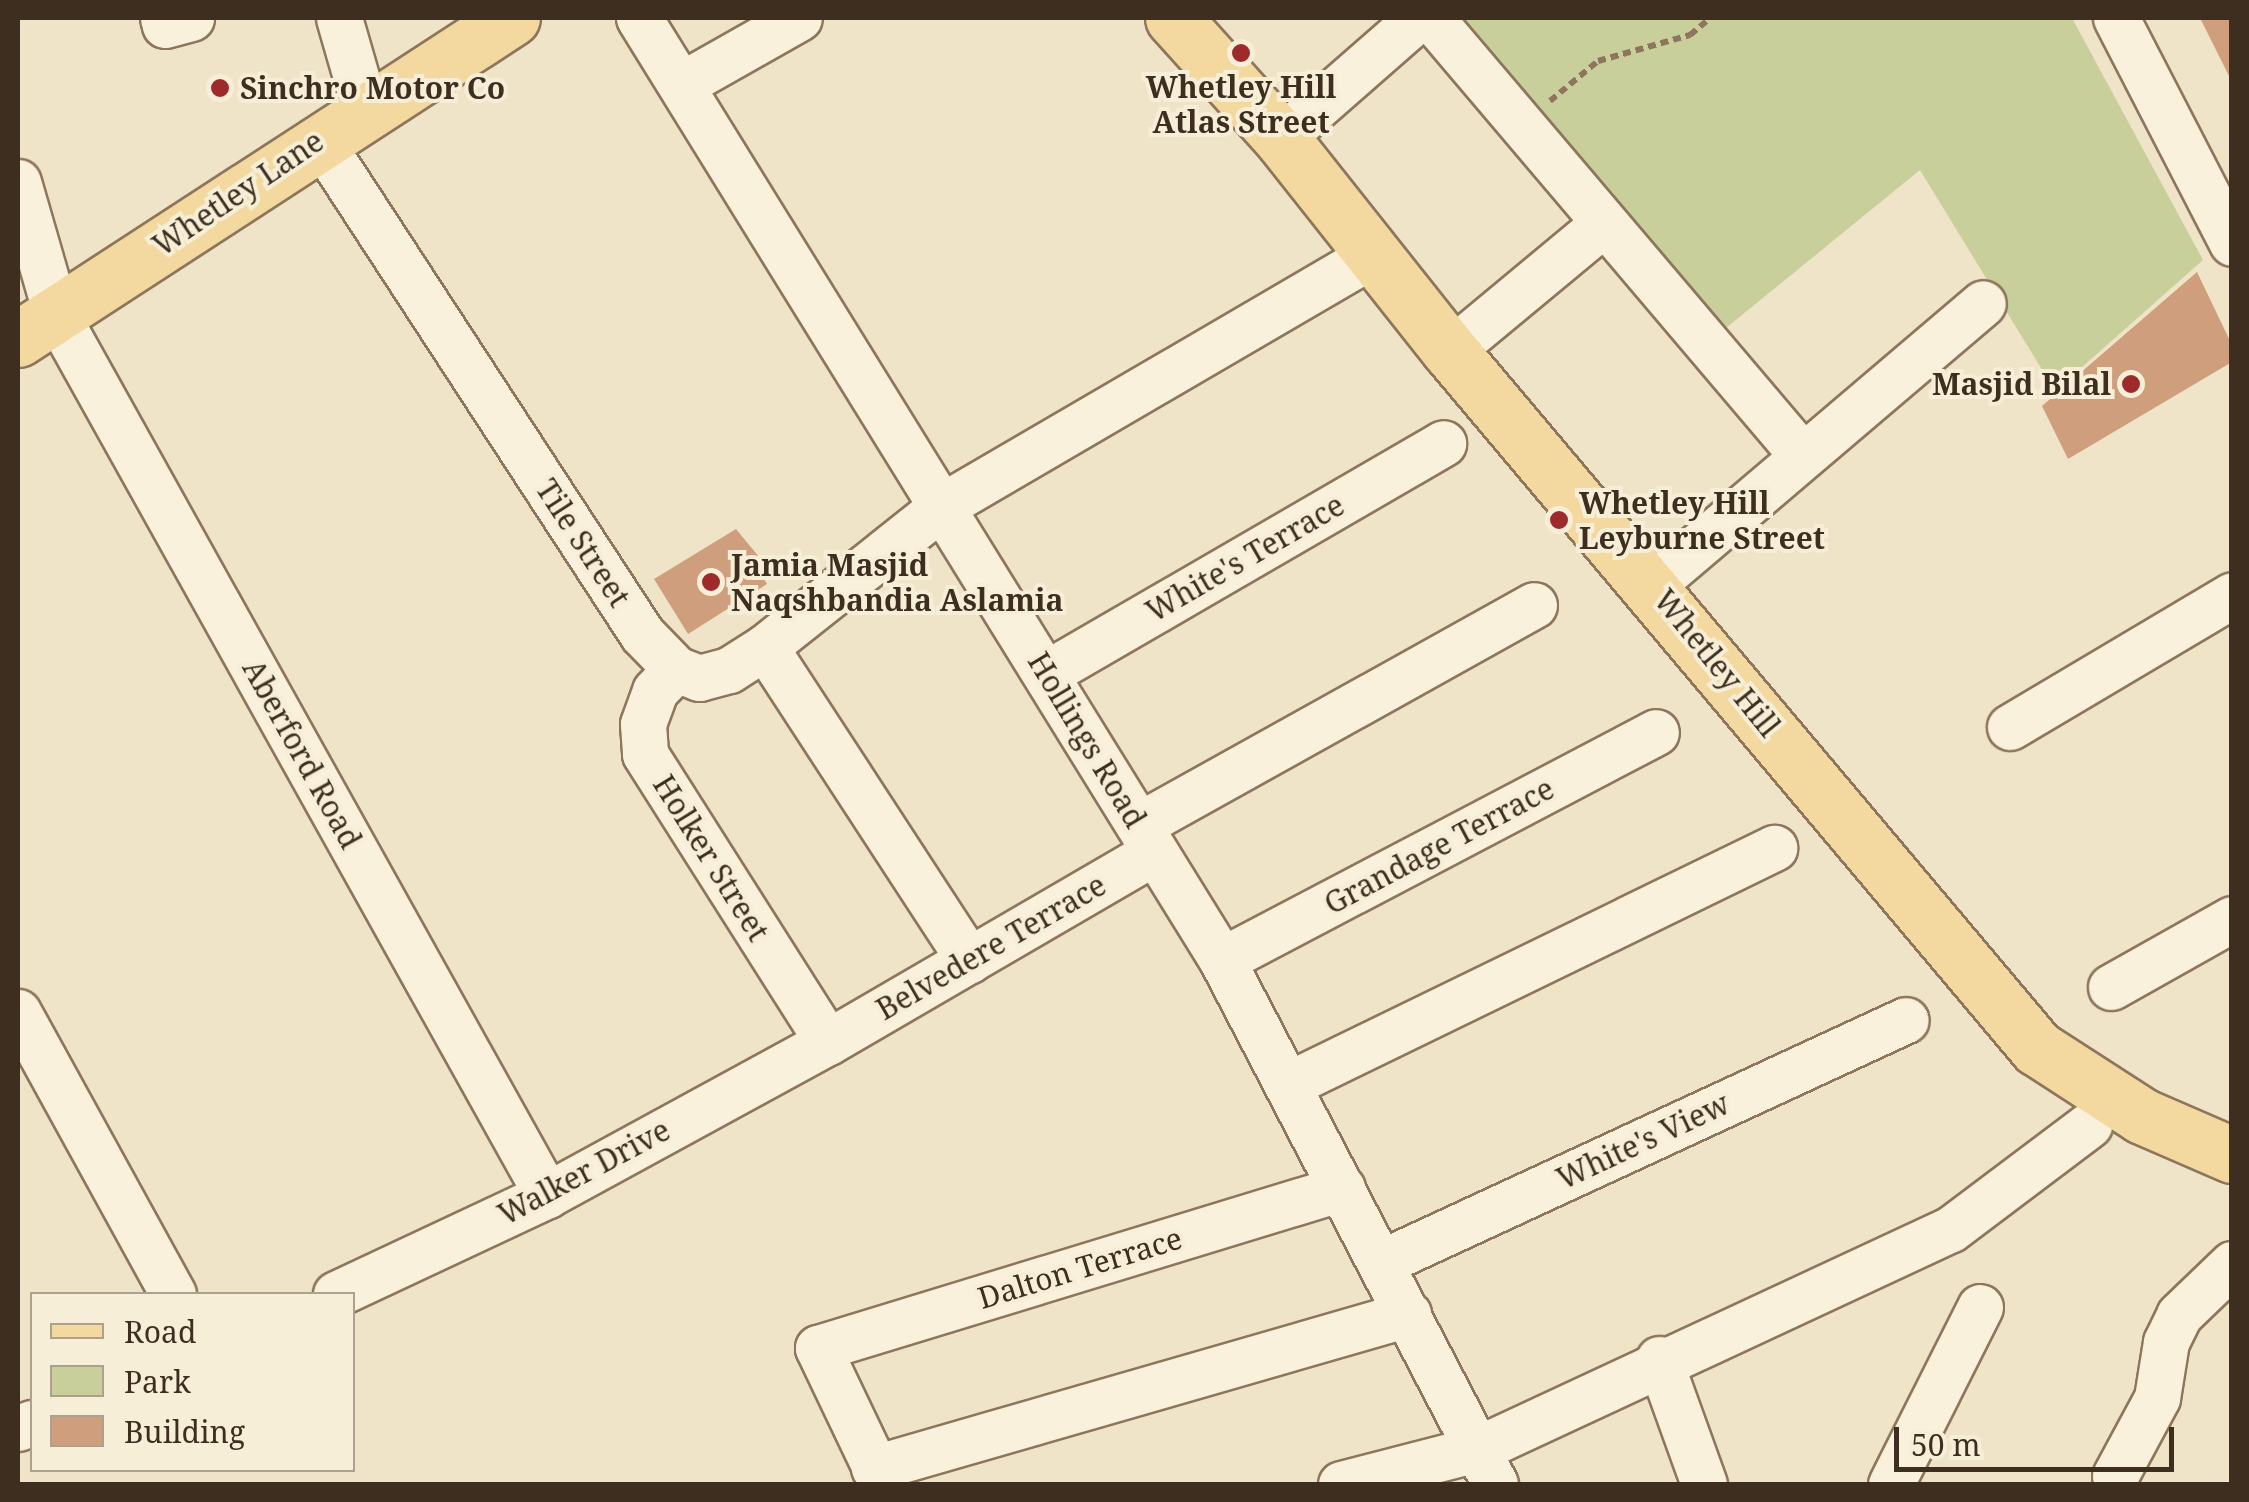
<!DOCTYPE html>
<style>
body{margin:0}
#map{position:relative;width:2249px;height:1502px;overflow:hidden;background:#f0e4c8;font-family:"Noto Serif",serif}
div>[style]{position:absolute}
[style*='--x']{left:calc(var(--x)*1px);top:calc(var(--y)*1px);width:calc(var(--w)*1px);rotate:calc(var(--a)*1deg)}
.green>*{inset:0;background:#c9cf9b}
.building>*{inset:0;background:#cf9f7d}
.path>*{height:6px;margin-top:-3px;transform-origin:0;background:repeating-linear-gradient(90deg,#8d765c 0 8px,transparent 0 13px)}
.roads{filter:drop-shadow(2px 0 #8d765c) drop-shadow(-2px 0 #8d765c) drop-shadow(0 2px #8d765c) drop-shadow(0 -2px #8d765c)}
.minor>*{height:45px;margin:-22.5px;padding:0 22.5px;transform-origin:22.5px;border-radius:22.5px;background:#faf1dc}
.major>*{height:55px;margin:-27.5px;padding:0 27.5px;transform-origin:27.5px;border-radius:27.5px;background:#f3d9a0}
.dots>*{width:28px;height:28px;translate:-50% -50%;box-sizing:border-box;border:5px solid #f7eed8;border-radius:50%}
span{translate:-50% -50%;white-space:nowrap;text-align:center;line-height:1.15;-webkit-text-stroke:8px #f7eed8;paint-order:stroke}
.poi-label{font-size:30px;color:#3d2e20;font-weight:700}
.left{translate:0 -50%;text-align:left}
.right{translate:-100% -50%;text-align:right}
.street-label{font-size:30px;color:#3d2e20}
.frame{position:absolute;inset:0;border:20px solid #3d2e20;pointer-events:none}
.legend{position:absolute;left:30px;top:1292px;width:325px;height:180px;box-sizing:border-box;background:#f7eed8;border:2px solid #ada18e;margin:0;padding:12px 18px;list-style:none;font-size:30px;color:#3d2e20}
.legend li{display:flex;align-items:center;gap:20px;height:50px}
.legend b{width:50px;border:2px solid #ada18e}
.scale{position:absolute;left:1894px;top:1427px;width:280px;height:45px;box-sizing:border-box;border:5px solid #3d2e20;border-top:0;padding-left:12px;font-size:30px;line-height:35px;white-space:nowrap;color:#3d2e20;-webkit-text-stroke:8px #f7eed8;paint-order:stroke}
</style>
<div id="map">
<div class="green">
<div style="clip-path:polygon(1449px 18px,2072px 18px,2203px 260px,2055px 391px,1920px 170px,1715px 337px)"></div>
</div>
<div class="building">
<div style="clip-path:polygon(2200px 18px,2232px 18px,2232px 82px)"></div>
<div style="clip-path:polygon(2197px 272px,2232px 345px,2232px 362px,2068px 459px,2042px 406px)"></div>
<div style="clip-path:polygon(736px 529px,773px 574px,764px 579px,767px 584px,688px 634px,654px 579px)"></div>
</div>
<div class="path">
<div style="--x:1550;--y:101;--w:62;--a:-39.8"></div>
<div style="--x:1598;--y:61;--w:96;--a:-15.8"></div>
<div style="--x:1690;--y:35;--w:26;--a:-40"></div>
</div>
<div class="roads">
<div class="minor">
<div style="--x:163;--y:18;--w:7;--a:74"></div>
<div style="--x:165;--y:25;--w:27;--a:-15"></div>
<div style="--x:339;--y:18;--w:94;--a:73.9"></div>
<div style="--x:639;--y:18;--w:1108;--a:58.25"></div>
<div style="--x:1222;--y:960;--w:591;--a:62.48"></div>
<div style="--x:1431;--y:18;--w:572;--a:49.68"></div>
<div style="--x:2116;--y:18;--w:253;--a:62.7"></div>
<div style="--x:684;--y:83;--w:132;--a:-29.5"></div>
<div style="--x:1281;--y:138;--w:182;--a:-41.2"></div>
<div style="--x:319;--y:139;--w:591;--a:56.87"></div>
<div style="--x:642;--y:634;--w:49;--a:45.8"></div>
<div style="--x:676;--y:669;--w:25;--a:21"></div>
<div style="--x:699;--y:678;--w:31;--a:-15"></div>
<div style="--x:729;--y:670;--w:43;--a:-32.6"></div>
<div style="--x:765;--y:647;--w:226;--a:-38.5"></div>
<div style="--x:942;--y:506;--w:500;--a:-30.26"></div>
<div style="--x:18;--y:182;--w:137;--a:73.9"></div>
<div style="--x:56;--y:314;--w:1009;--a:60.87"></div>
<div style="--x:1450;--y:351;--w:199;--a:-39.7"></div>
<div style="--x:1653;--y:584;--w:433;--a:-40.4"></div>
<div style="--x:765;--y:647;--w:374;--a:56.9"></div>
<div style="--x:676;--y:669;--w:30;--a:134"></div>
<div style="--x:655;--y:691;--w:35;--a:110"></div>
<div style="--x:643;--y:724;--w:30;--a:86"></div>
<div style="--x:645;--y:754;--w:341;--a:57.6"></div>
<div style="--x:1047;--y:673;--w:458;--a:-30.1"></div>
<div style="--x:2010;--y:727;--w:258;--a:-30.7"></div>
<div style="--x:1139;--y:825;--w:452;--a:-29.1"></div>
<div style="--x:1222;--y:960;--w:490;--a:-27.7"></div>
<div style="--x:2111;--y:987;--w:139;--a:-29.3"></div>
<div style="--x:18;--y:1012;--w:322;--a:61.2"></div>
<div style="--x:1287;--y:1085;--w:542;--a:-25.95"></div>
<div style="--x:1380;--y:1263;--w:579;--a:-24.8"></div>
<div style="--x:336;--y:1294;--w:233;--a:-25.1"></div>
<div style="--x:547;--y:1195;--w:320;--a:-28.6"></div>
<div style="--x:828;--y:1042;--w:378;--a:-30.2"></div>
<div style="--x:1659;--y:1359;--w:133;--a:70.2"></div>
<div style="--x:18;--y:1428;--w:15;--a:-20"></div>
<div style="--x:874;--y:1468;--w:556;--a:-16.09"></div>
<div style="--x:2115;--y:1476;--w:89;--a:-61.7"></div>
<div style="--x:2157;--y:1398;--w:57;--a:-80.9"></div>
<div style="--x:2166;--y:1342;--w:30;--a:-64"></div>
<div style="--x:2179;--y:1315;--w:74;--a:-43.9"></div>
<div style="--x:883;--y:1484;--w:151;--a:-115.5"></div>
<div style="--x:818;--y:1348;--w:548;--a:-16.98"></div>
<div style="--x:1341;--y:1484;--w:144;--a:-14.5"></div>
<div style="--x:1480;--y:1448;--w:519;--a:-24.94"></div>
<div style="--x:1951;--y:1229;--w:173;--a:-37"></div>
<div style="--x:1891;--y:1484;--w:198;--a:-63.3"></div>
</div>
<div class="major">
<div style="--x:1173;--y:18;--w:161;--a:48"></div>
<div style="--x:1281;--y:138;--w:272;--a:51.6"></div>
<div style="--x:1450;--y:351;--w:911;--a:49.9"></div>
<div style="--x:2037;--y:1048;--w:125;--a:32.9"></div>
<div style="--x:2142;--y:1116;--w:98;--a:23.4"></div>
<div style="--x:18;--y:339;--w:589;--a:-33.02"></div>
</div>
</div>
<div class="dots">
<div style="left:1241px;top:53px;background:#9e2a2b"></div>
<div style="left:220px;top:88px;background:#9e2a2b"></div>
<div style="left:2131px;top:384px;background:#9e2a2b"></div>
<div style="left:1559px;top:520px;background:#9e2a2b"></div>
<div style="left:711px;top:582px;background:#9e2a2b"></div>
</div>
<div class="poi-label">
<span style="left:1241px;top:104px">Whetley Hill<br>Atlas Street</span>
<span class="left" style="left:240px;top:88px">Sinchro Motor Co</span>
<span class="right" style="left:2111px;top:384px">Masjid Bilal</span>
<span class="left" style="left:1579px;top:520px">Whetley Hill<br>Leyburne Street</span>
<span class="left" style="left:731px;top:582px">Jamia Masjid<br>Naqshbandia Aslamia</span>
</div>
<div class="street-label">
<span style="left:238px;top:193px;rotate:-34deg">Whetley Lane</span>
<span style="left:583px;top:543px;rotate:57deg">Tile Street</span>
<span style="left:1245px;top:558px;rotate:-30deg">White's Terrace</span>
<span style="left:1717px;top:663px;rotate:51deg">Whetley Hill</span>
<span style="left:1087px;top:740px;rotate:59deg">Hollings Road</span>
<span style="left:302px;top:754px;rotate:61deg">Aberford Road</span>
<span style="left:1439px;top:846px;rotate:-28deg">Grandage Terrace</span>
<span style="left:711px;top:858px;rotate:58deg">Holker Street</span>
<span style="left:991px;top:947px;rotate:-30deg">Belvedere Terrace</span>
<span style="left:1643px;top:1141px;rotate:-25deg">White's View</span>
<span style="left:584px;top:1172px;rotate:-28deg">Walker Drive</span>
<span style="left:1080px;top:1268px;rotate:-17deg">Dalton Terrace</span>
</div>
<div class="frame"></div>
<ul class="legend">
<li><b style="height:12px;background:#f3d9a0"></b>Road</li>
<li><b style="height:28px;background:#c9cf9b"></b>Park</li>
<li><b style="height:28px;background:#cf9f7d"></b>Building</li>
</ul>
<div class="scale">50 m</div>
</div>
